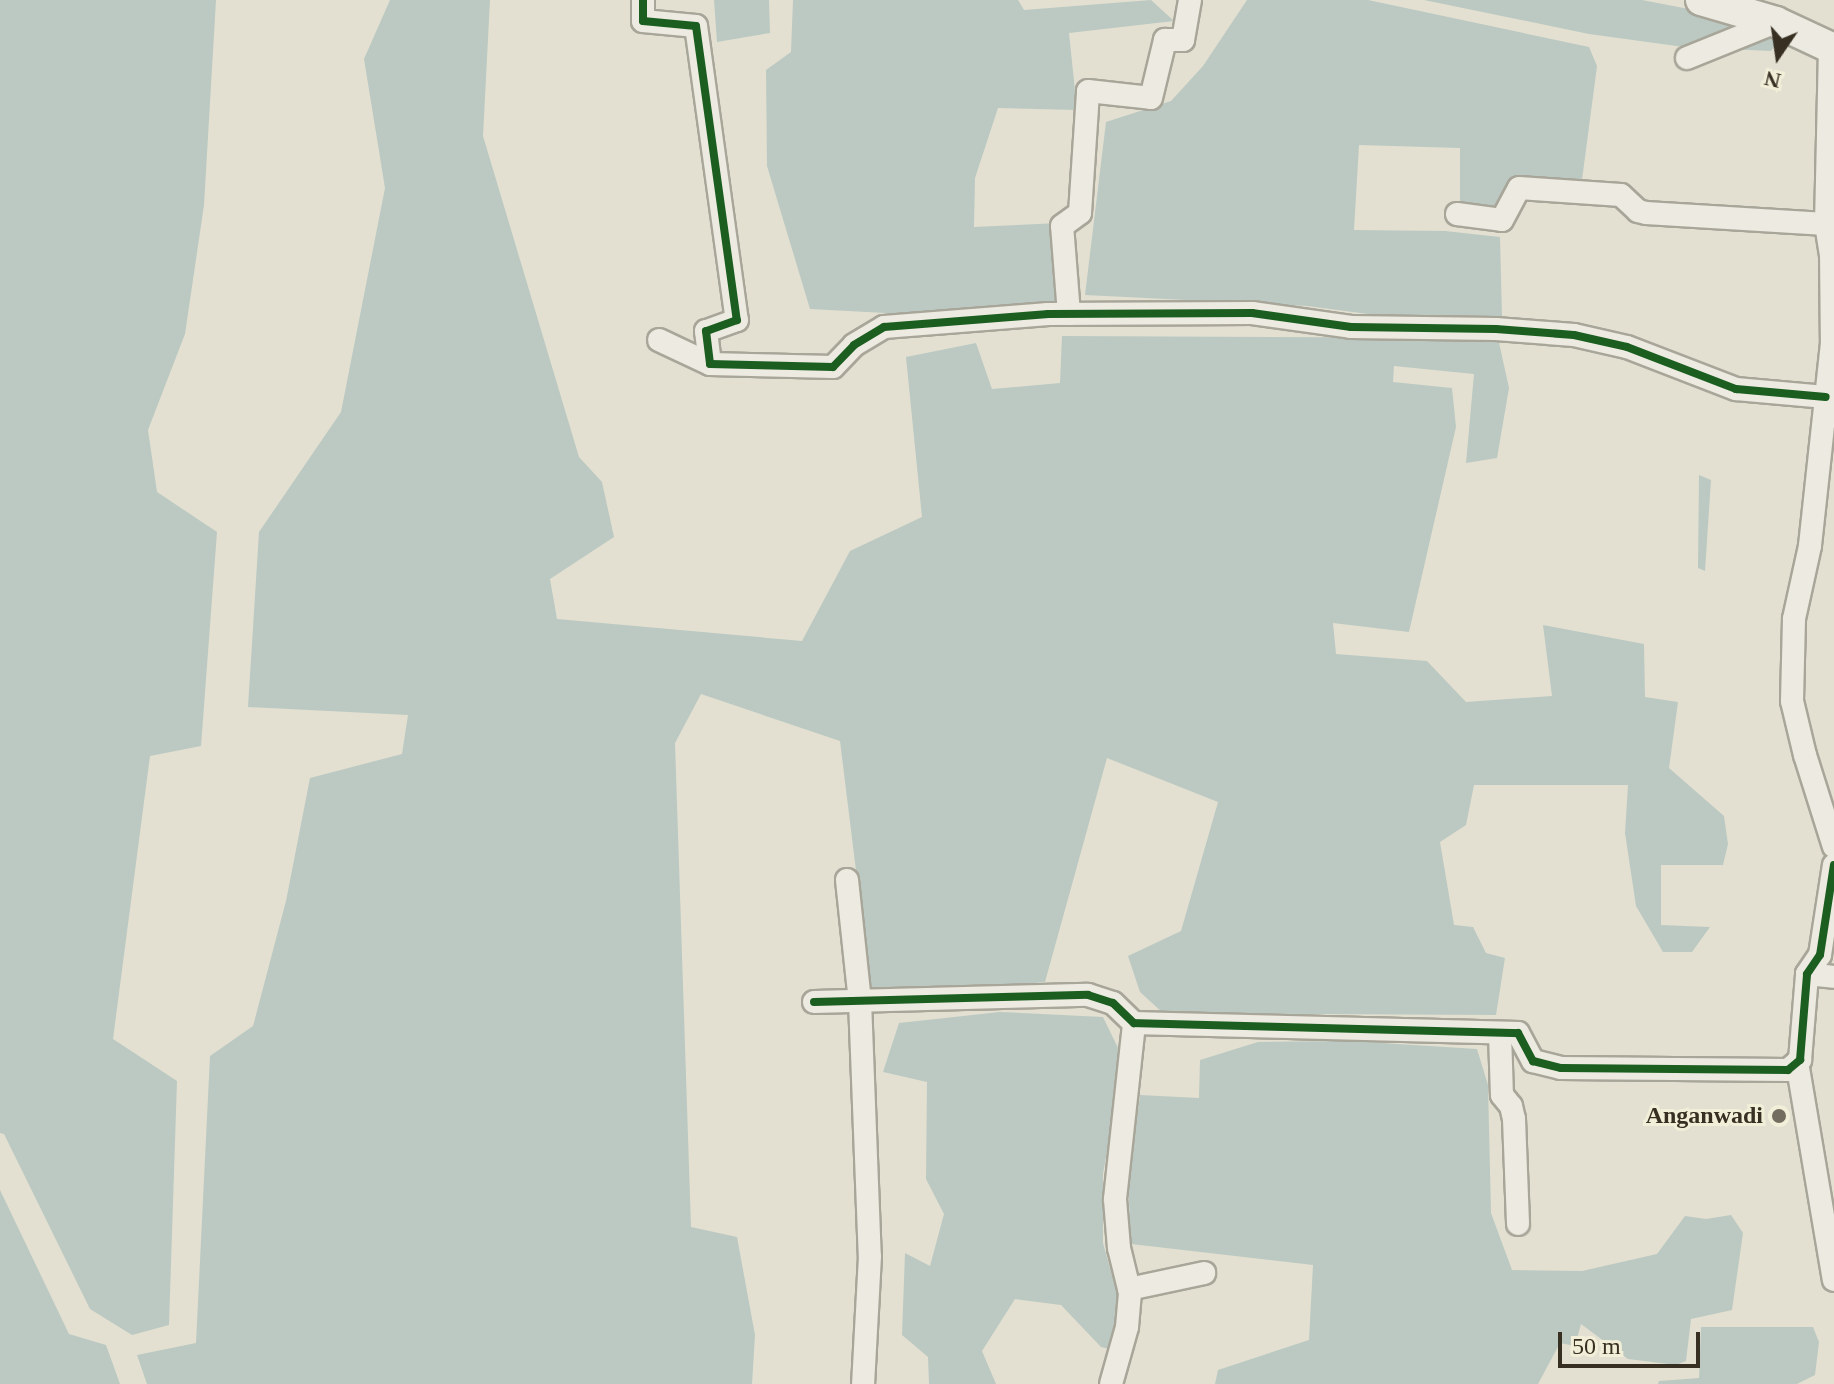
<!DOCTYPE html>
<style>
body{margin:0}
#map{position:relative;width:1834px;height:1384px;overflow:hidden;background:#e3e0d1;font-family:"Times New Roman",serif}
div>[style]{position:absolute}
[style*='--x']{left:calc(var(--x)*1px);top:calc(var(--y)*1px);width:calc(var(--w)*1px);rotate:calc(var(--a)*1deg)}
.water>*{inset:0;background:#bbc9c2}
.roads{filter:drop-shadow(2px 0 #a8a599) drop-shadow(-2px 0 #a8a599) drop-shadow(0 2px #a8a599) drop-shadow(0 -2px #a8a599)}
.street>*{height:22px;margin:-11px;padding:0 11px;transform-origin:11px;border-radius:11px;background:#eceae1}
.secondary>*{height:30px;margin:-15px;padding:0 15px;transform-origin:15px;border-radius:15px;background:#eceae1}
.cycleway>*{height:8px;margin:-4px;padding:0 4px;transform-origin:4px;border-radius:4px;background:#1b5e20}
.dots>*{width:22px;height:22px;translate:-50% -50%;box-sizing:border-box;border:4px solid #f2efd9;border-radius:50%}
span{translate:-50% -50%;white-space:nowrap;text-align:center;line-height:1.15;-webkit-text-stroke:6px #f2efd9;paint-order:stroke}
.poi-label{font-size:24px;color:#372f22;font-weight:700}
.right{translate:-100% -50%;text-align:right}
.north{position:absolute;left:1738px;top:16px;width:80px;height:80px;-webkit-text-stroke:6px #f2efd9;paint-order:stroke;rotate:193deg;font-size:22px;font-weight:700;line-height:32px;text-align:center;color:#372f22}
.north::after{content:'';display:block;margin:auto;width:28px;height:36px;background:#372f22;clip-path:polygon(50% 0,100% 100%,50% 72%,0 100%)}
.scale{position:absolute;left:1558px;top:1332px;width:142px;height:36px;box-sizing:border-box;border:4px solid #372f22;border-top:0;padding-left:10px;font-size:24px;line-height:28px;white-space:nowrap;color:#372f22;-webkit-text-stroke:6px #f2efd9;paint-order:stroke}
</style>
<div id="map">
<div class="water">
<div style="clip-path:polygon(0 0,216px 0,204px 205px,185px 334px,148px 430px,157px 492px,217px 532px,201px 746px,150px 756px,113px 1039px,177px 1081px,169px 1325px,132px 1335px,90px 1309px,4px 1134px,0 1133px)"></div>
<div style="clip-path:polygon(390px 0,490px 0,483px 136px,579px 457px,602px 482px,614px 537px,550px 579px,557px 619px,802px 641px,850px 551px,922px 517px,906px 357px,976px 343px,992px 389px,1060px 383px,1062px 336px,1498px 338px,1509px 388px,1497px 458px,1466px 463px,1474px 374px,1394px 366px,1393px 382px,1452px 388px,1456px 427px,1409px 632px,1333px 623px,1336px 654px,1427px 661px,1466px 702px,1552px 696px,1543px 625px,1644px 644px,1645px 697px,1678px 702px,1669px 768px,1724px 816px,1728px 844px,1723px 865px,1661px 865px,1661px 925px,1710px 927px,1692px 952px,1663px 952px,1636px 906px,1625px 833px,1628px 785px,1474px 785px,1466px 825px,1440px 842px,1454px 925px,1473px 927px,1486px 953px,1505px 958px,1496px 1015px,1163px 1013px,1140px 992px,1128px 956px,1181px 931px,1218px 802px,1107px 758px,1045px 982px,872px 1000px,840px 741px,701px 694px,675px 743px,691px 1227px,737px 1237px,755px 1335px,752px 1384px,147px 1384px,137px 1355px,196px 1343px,210px 1056px,253px 1026px,286px 901px,310px 778px,402px 754px,408px 715px,248px 707px,259px 532px,341px 412px,385px 188px,364px 59px)"></div>
<div style="clip-path:polygon(714px 0,769px 0,770px 33px,717px 42px)"></div>
<div style="clip-path:polygon(793px 0,1018px 0,1024px 10px,1151px 0,1174px 21px,1069px 33px,1077px 110px,998px 108px,975px 178px,974px 227px,1059px 223px,1064px 308px,905px 314px,810px 309px,767px 166px,766px 70px,791px 52px)"></div>
<div style="clip-path:polygon(1247px 0,1368px 0,1589px 47px,1597px 66px,1582px 180px,1507px 180px,1506px 213px,1460px 204px,1460px 148px,1359px 145px,1354px 230px,1445px 231px,1500px 237px,1502px 316px,1383px 316px,1307px 306px,1085px 295px,1106px 122px,1171px 101px,1203px 66px)"></div>
<div style="clip-path:polygon(1424px 0,1642px 0,1694px 10px,1778px 41px,1771px 51px,1684px 47px,1589px 34px)"></div>
<div style="clip-path:polygon(1699px 475px,1711px 480px,1705px 571px,1698px 568px)"></div>
<div style="clip-path:polygon(1000px 1012px,1103px 1017px,1118px 1048px,1116px 1100px,1103px 1174px,1103px 1243px,1123px 1315px,1118px 1351px,1101px 1347px,1061px 1305px,1015px 1299px,982px 1351px,996px 1384px,929px 1384px,928px 1357px,902px 1335px,905px 1253px,930px 1266px,944px 1214px,926px 1179px,927px 1082px,883px 1072px,899px 1023px)"></div>
<div style="clip-path:polygon(1350px 1041px,1477px 1049px,1488px 1085px,1491px 1213px,1512px 1270px,1582px 1271px,1657px 1254px,1685px 1216px,1706px 1219px,1731px 1215px,1743px 1233px,1732px 1310px,1691px 1319px,1686px 1361px,1676px 1365px,1628px 1359px,1581px 1324px,1575px 1346px,1560px 1343px,1538px 1384px,1215px 1384px,1218px 1370px,1309px 1340px,1313px 1265px,1131px 1244px,1128px 1181px,1140px 1095px,1199px 1098px,1200px 1060px,1258px 1042px)"></div>
<div style="clip-path:polygon(0 1190px,69px 1334px,106px 1345px,120px 1384px,0 1384px)"></div>
<div style="clip-path:polygon(1701px 1327px,1813px 1327px,1819px 1342px,1815px 1375px,1797px 1384px,1658px 1384px,1659px 1381px,1699px 1378px)"></div>
</div>
<div class="roads">
<div class="street">
<div style="--x:643;--y:0;--w:21;--a:90"></div>
<div style="--x:643;--y:21;--w:53;--a:5.4"></div>
<div style="--x:696;--y:26;--w:297;--a:82.1"></div>
<div style="--x:737;--y:320;--w:33;--a:160"></div>
<div style="--x:706;--y:331;--w:33;--a:83"></div>
<div style="--x:710;--y:364;--w:123;--a:1.4"></div>
<div style="--x:833;--y:367;--w:30;--a:-46"></div>
<div style="--x:854;--y:345;--w:35;--a:-31"></div>
<div style="--x:884;--y:327;--w:165;--a:-4.5"></div>
<div style="--x:1048;--y:314;--w:204;--a:-0.3"></div>
<div style="--x:1252;--y:313;--w:100;--a:8"></div>
<div style="--x:1351;--y:327;--w:145;--a:0.8"></div>
<div style="--x:1496;--y:329;--w:78;--a:4.4"></div>
<div style="--x:1574;--y:335;--w:54;--a:12.8"></div>
<div style="--x:1627;--y:347;--w:117;--a:21.1"></div>
<div style="--x:1736;--y:389;--w:90;--a:5.1"></div>
<div style="--x:1687;--y:58;--w:96;--a:-22"></div>
<div style="--x:1457;--y:214;--w:45;--a:7.6"></div>
<div style="--x:1502;--y:220;--w:36;--a:-62"></div>
<div style="--x:1519;--y:188;--w:102;--a:3.9"></div>
<div style="--x:1621;--y:195;--w:23;--a:43"></div>
<div style="--x:1638;--y:211;--w:8;--a:14"></div>
<div style="--x:1646;--y:213;--w:180;--a:3.5"></div>
<div style="--x:1826;--y:224;--w:176;--a:-88.7"></div>
<div style="--x:1826;--y:224;--w:30;--a:81"></div>
<div style="--x:1831;--y:254;--w:89;--a:89.4"></div>
<div style="--x:1832;--y:343;--w:204;--a:96.2"></div>
<div style="--x:1810;--y:546;--w:75;--a:102.4"></div>
<div style="--x:1794;--y:619;--w:82;--a:91.4"></div>
<div style="--x:1792;--y:701;--w:56;--a:76.5"></div>
<div style="--x:1805;--y:755;--w:96;--a:72.5"></div>
<div style="--x:1069;--y:314;--w:88;--a:-94.5"></div>
<div style="--x:1062;--y:226;--w:22;--a:-36"></div>
<div style="--x:1080;--y:213;--w:122;--a:-86.2"></div>
<div style="--x:1088;--y:91;--w:63;--a:6.3"></div>
<div style="--x:1151;--y:98;--w:60;--a:-76.4"></div>
<div style="--x:1165;--y:40;--w:18;--a:0"></div>
<div style="--x:1183;--y:40;--w:41;--a:-80.1"></div>
<div style="--x:659;--y:340;--w:56;--a:25.2"></div>
<div style="--x:847;--y:880;--w:122;--a:83.9"></div>
<div style="--x:860;--y:1001;--w:255;--a:87.8"></div>
<div style="--x:870;--y:1256;--w:128;--a:93.1"></div>
<div style="--x:1807;--y:974;--w:27;--a:6"></div>
<div style="--x:814;--y:1002;--w:274;--a:-1.5"></div>
<div style="--x:1088;--y:995;--w:26;--a:18"></div>
<div style="--x:1113;--y:1003;--w:29;--a:44"></div>
<div style="--x:1134;--y:1023;--w:384;--a:1.5"></div>
<div style="--x:1518;--y:1033;--w:32;--a:62"></div>
<div style="--x:1533;--y:1061;--w:29;--a:14"></div>
<div style="--x:1561;--y:1068;--w:227;--a:0.5"></div>
<div style="--x:1788;--y:1070;--w:16;--a:-40"></div>
<div style="--x:1800;--y:1060;--w:86;--a:-85.3"></div>
<div style="--x:1807;--y:974;--w:23;--a:-56"></div>
<div style="--x:1820;--y:955;--w:91;--a:-81.2"></div>
<div style="--x:1500;--y:1033;--w:62;--a:88.2"></div>
<div style="--x:1502;--y:1095;--w:14;--a:51"></div>
<div style="--x:1511;--y:1106;--w:13;--a:77"></div>
<div style="--x:1514;--y:1119;--w:105;--a:87.8"></div>
<div style="--x:1797;--y:1062;--w:221;--a:80.4"></div>
<div style="--x:1129;--y:1289;--w:77;--a:-12"></div>
<div style="--x:1111;--y:1384;--w:59;--a:-74.3"></div>
<div style="--x:1127;--y:1327;--w:34;--a:-85"></div>
<div style="--x:1130;--y:1293;--w:46;--a:-103.7"></div>
<div style="--x:1119;--y:1248;--w:49;--a:-94.7"></div>
<div style="--x:1115;--y:1199;--w:177;--a:-83.8"></div>
</div>
<div class="secondary">
<div style="--x:1701;--y:0;--w:78;--a:16.3"></div>
<div style="--x:1776;--y:22;--w:64;--a:25"></div>
</div>
</div>
<div class="cycleway">
<div style="--x:643;--y:0;--w:21;--a:90"></div>
<div style="--x:643;--y:21;--w:53;--a:5.4"></div>
<div style="--x:696;--y:26;--w:297;--a:82.1"></div>
<div style="--x:737;--y:320;--w:33;--a:160"></div>
<div style="--x:706;--y:331;--w:33;--a:83"></div>
<div style="--x:710;--y:364;--w:123;--a:1.4"></div>
<div style="--x:833;--y:367;--w:30;--a:-46"></div>
<div style="--x:854;--y:345;--w:35;--a:-31"></div>
<div style="--x:884;--y:327;--w:165;--a:-4.5"></div>
<div style="--x:1048;--y:314;--w:204;--a:-0.3"></div>
<div style="--x:1252;--y:313;--w:100;--a:8"></div>
<div style="--x:1351;--y:327;--w:145;--a:0.8"></div>
<div style="--x:1496;--y:329;--w:78;--a:4.4"></div>
<div style="--x:1574;--y:335;--w:54;--a:12.8"></div>
<div style="--x:1627;--y:347;--w:117;--a:21.1"></div>
<div style="--x:1736;--y:389;--w:90;--a:5.1"></div>
<div style="--x:814;--y:1002;--w:274;--a:-1.5"></div>
<div style="--x:1088;--y:995;--w:26;--a:18"></div>
<div style="--x:1113;--y:1003;--w:29;--a:44"></div>
<div style="--x:1134;--y:1023;--w:384;--a:1.5"></div>
<div style="--x:1518;--y:1033;--w:32;--a:62"></div>
<div style="--x:1533;--y:1061;--w:29;--a:14"></div>
<div style="--x:1561;--y:1068;--w:227;--a:0.5"></div>
<div style="--x:1788;--y:1070;--w:16;--a:-40"></div>
<div style="--x:1800;--y:1060;--w:86;--a:-85.3"></div>
<div style="--x:1807;--y:974;--w:23;--a:-56"></div>
<div style="--x:1820;--y:955;--w:91;--a:-81.2"></div>
</div>
<div class="dots">
<div style="left:1779px;top:1116px;background:#736d5f"></div>
</div>
<div class="poi-label">
<span class="right" style="left:1763px;top:1116px">Anganwadi</span>
</div>
<div class="north">N</div>
<div class="scale">50 m</div>
</div>
